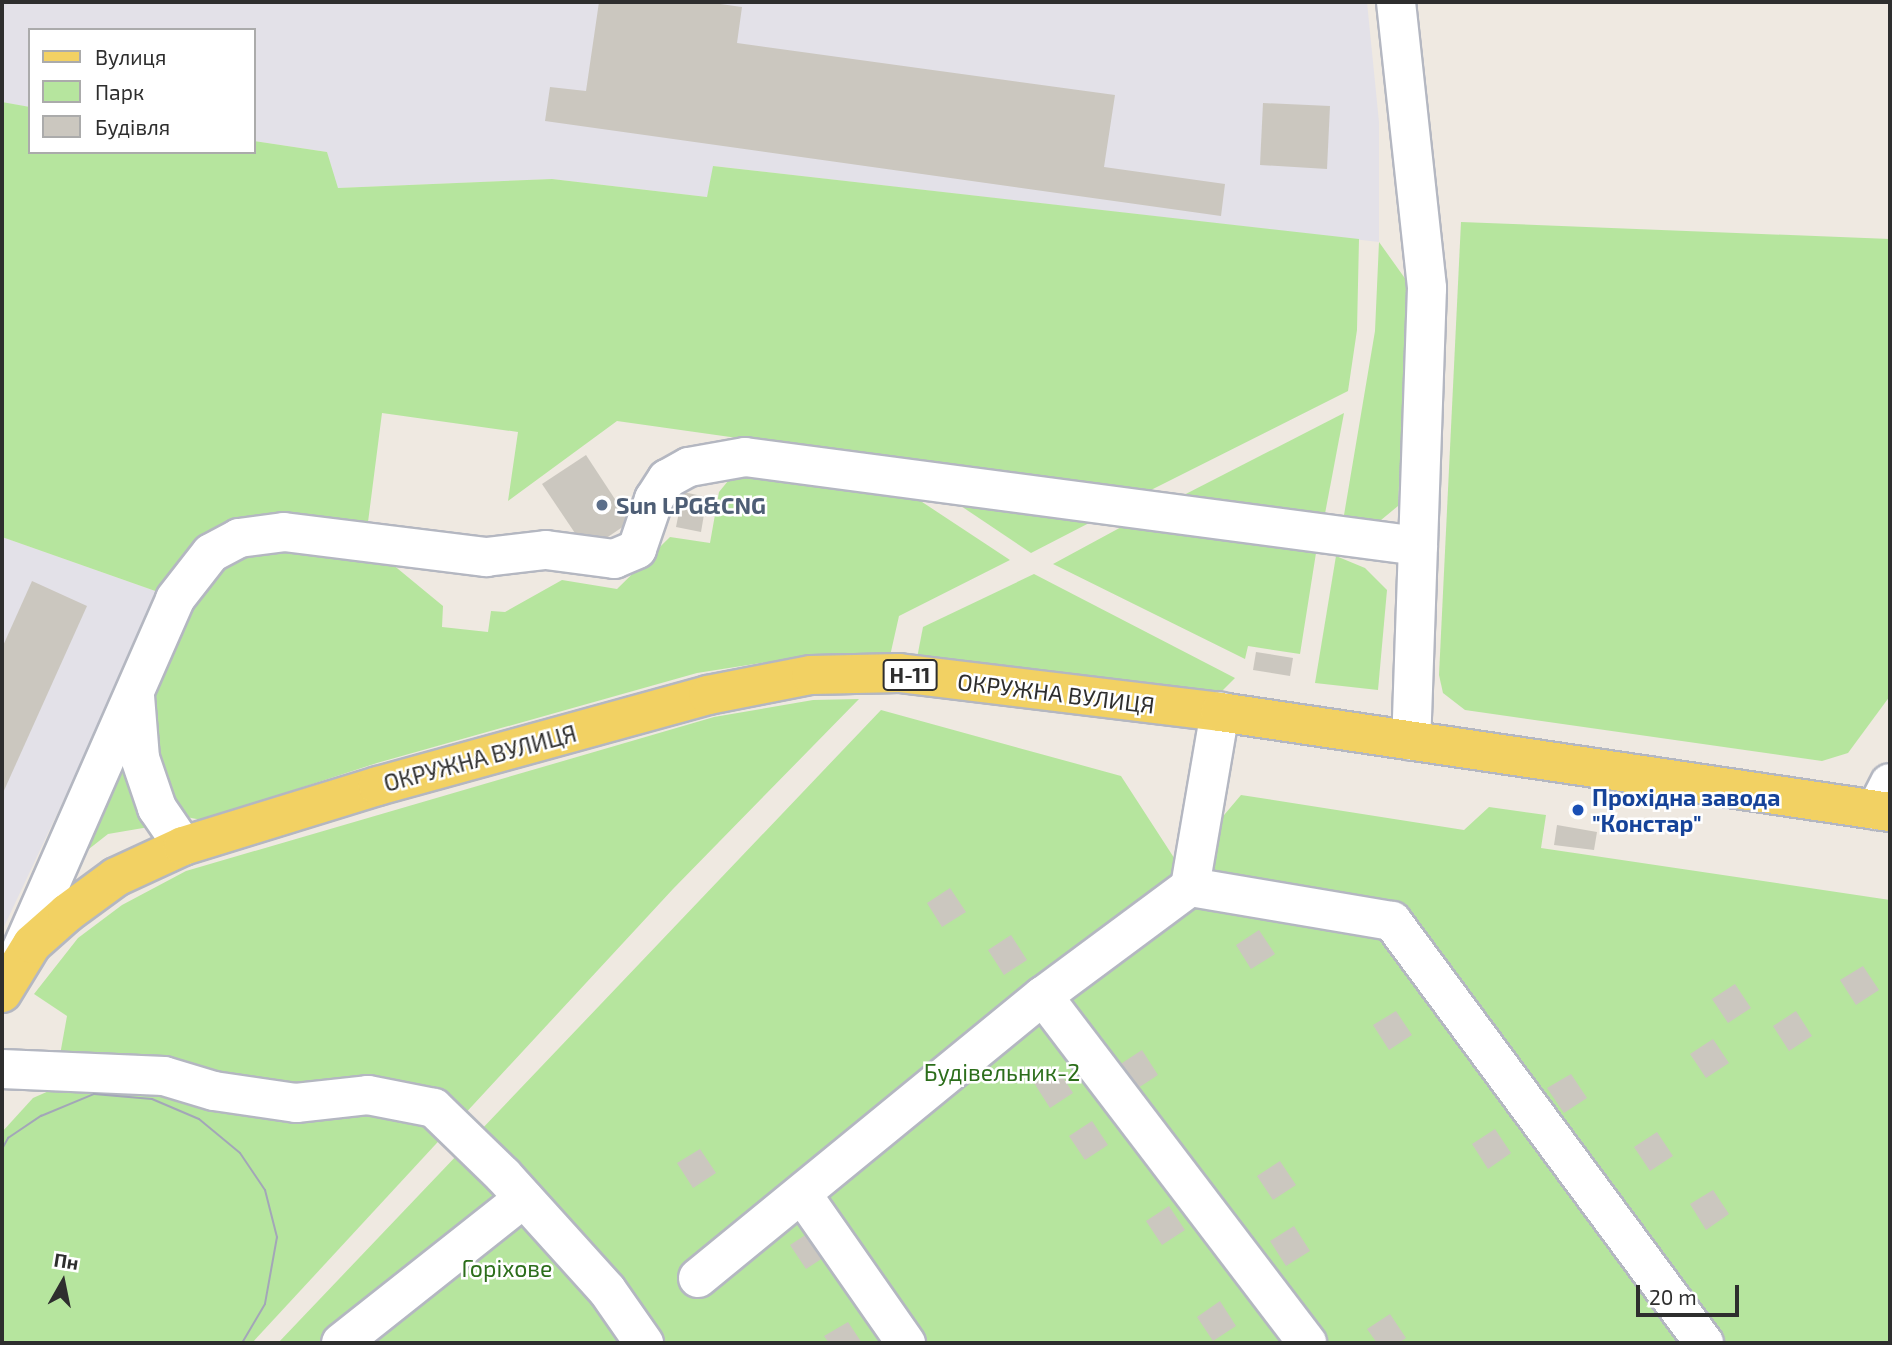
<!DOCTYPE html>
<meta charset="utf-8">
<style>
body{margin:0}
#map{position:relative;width:1892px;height:1345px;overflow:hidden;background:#efe9e1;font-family:"Exo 2",sans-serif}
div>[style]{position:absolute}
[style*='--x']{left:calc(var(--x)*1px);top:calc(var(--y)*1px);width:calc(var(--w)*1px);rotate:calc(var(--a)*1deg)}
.industrial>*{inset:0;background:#e3e1e8}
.green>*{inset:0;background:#b6e59e}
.building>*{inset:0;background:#cbc7bf}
.roads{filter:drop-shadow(2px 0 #b4b7c1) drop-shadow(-2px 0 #b4b7c1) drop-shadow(0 2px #b4b7c1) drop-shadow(0 -2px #b4b7c1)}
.minor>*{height:38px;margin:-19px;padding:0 19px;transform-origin:19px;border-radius:19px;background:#fff}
.major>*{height:38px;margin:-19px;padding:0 19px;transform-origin:19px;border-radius:19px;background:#f2d163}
.tram>*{height:2px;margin:-1px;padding:0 1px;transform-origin:1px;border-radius:1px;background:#a3a6b8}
.dots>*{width:19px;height:19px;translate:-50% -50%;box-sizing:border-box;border:4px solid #fff;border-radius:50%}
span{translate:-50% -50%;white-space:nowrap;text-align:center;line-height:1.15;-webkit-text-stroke:5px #fff;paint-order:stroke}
.shield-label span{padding:2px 5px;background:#fff;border:2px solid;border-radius:5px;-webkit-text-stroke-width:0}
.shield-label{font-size:21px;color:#2e2e2e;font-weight:700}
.service-label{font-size:23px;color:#4e5e75;font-weight:700}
.left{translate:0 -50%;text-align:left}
.street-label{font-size:23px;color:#2e2e2e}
.transit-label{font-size:23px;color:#164399;font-weight:700}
.park-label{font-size:23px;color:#2c6e1b}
.frame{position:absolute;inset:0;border:4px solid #2e2e2e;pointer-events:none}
.legend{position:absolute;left:28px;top:28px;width:228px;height:126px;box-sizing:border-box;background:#fff;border:2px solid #ababab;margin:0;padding:9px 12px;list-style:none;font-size:21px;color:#2e2e2e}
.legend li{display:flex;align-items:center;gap:14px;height:35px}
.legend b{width:35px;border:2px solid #ababab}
.north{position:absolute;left:28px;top:1247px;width:70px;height:70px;-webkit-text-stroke:5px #fff;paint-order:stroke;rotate:9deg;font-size:19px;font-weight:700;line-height:28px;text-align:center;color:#2e2e2e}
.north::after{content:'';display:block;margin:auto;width:24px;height:32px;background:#2e2e2e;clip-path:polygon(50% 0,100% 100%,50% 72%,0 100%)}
.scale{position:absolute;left:1636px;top:1285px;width:103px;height:32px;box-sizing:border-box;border:4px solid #2e2e2e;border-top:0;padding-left:9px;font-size:21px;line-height:24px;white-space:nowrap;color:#2e2e2e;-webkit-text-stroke:5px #fff;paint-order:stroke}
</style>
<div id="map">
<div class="industrial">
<div style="clip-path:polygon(2px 2px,1367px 2px,1379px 122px,1379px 242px,714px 166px,707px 197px,552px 179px,337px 188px,327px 152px,254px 141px,254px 30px,30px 30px,30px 107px,2px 102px)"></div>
<div style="clip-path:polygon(2px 537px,161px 593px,2px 931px)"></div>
</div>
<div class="green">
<div style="clip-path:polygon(2px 102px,30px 107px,30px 152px,254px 152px,254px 141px,327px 152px,338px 188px,552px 179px,707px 197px,713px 166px,1359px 239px,1357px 330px,1348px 391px,1141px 495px,617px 421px,508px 501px,518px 432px,382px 413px,367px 530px,285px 519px,161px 593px,2px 537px)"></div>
<div style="clip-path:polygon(1461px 222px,1890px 239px,1890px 696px,1848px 753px,1822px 761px,1465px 710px,1443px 693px,1439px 675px)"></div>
<div style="clip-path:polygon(1379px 242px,1409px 284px,1398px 506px,1375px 525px,1343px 521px,1375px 331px)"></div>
<div style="clip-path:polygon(1344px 413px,1324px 519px,1176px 499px)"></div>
<div style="clip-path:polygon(746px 474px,910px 494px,1010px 560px,899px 616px,890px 656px,813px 655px,697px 673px,377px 763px,202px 820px,186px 817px,173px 805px,156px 753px,154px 690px,192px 602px,217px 569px,240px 554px,280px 545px,386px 559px,443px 606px,442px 627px,488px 632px,491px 611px,505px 612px,562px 580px,617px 589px,670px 537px,710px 543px,719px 492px,728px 481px)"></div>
<div style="clip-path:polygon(952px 500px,1093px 521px,1031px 553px)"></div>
<div style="clip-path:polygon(1125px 525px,1316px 553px,1300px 654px,1248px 646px,1245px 659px,1053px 564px)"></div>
<div style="clip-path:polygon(1336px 556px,1365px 568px,1387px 590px,1378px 690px,1315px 683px)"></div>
<div style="clip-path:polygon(1034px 574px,1235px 678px,1221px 692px,917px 658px,923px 627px)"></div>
<div style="clip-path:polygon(859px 699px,673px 889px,461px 1118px,297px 1092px,58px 1066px,67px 1016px,34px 994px,78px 938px,122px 905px,186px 871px,714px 717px,813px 700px)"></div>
<div style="clip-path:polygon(881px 710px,1121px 776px,1180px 867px,1241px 795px,1464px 830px,1489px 807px,1546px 815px,1541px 848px,1890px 900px,1890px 1343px,278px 1343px)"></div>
<div style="clip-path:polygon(126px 747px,149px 827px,108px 834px,80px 856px)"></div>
<div style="clip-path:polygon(76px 1079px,369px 1106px,447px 1132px,252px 1343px,2px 1343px,2px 1132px,33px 1098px)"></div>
</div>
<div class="building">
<div style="clip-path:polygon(599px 2px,706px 2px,742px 7px,737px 43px,1115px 95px,1104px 167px,1225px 184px,1221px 216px,545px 121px,550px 87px,586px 91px)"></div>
<div style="clip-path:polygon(1263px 103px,1330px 106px,1327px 169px,1260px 165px)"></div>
<div style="clip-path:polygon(586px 455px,630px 522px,587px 551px,542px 484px)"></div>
<div style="clip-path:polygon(683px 492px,707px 497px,701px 532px,676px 527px)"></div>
<div style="clip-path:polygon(32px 581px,87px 606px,2px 795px,2px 648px)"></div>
<div style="clip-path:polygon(1256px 652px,1293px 658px,1290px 676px,1253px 670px)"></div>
<div style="clip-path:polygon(1557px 825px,1597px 832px,1594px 850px,1554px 845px)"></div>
<div style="clip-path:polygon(950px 888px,966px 912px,942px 927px,927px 903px)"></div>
<div style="clip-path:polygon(1259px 930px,1275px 954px,1251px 969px,1236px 945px)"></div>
<div style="clip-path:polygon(1011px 935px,1027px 960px,1004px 975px,988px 950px)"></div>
<div style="clip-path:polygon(1863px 966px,1879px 990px,1856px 1005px,1840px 980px)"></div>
<div style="clip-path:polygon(1735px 984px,1751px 1008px,1728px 1023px,1712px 999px)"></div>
<div style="clip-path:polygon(1396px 1011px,1412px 1035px,1389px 1050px,1373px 1025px)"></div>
<div style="clip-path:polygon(1796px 1011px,1812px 1036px,1789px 1051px,1773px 1026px)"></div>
<div style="clip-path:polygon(1713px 1039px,1729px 1063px,1706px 1078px,1690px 1054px)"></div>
<div style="clip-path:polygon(1142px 1050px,1158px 1075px,1135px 1090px,1119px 1065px)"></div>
<div style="clip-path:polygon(1057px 1068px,1073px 1093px,1050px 1108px,1034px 1083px)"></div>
<div style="clip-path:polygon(1571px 1074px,1587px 1098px,1564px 1113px,1547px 1088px)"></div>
<div style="clip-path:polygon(1092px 1121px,1108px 1145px,1085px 1160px,1069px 1136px)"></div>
<div style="clip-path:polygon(1495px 1129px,1511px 1153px,1488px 1169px,1472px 1144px)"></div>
<div style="clip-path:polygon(1657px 1132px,1673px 1156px,1650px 1171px,1634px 1147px)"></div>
<div style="clip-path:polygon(700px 1149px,716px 1173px,693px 1188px,677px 1163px)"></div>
<div style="clip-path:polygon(1280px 1161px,1296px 1185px,1273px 1200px,1257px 1176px)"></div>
<div style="clip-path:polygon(1713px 1190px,1729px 1214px,1706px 1230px,1690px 1204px)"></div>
<div style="clip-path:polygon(1169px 1206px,1185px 1230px,1162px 1245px,1146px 1221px)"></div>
<div style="clip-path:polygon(1294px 1226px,1310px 1251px,1286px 1266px,1270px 1241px)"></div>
<div style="clip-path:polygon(813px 1230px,829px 1254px,806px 1269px,790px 1245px)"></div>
<div style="clip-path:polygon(1220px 1301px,1236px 1326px,1213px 1341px,1197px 1317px)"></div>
<div style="clip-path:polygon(1390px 1314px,1406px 1338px,1399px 1343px,1377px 1343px,1367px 1329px)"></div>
<div style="clip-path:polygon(848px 1322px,862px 1343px,829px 1343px,824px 1336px)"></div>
</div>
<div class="roads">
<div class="minor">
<div style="--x:1396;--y:2;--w:288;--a:83.8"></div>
<div style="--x:1427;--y:288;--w:453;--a:92"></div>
<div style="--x:135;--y:696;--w:62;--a:85.4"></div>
<div style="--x:140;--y:758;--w:53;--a:71.2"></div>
<div style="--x:157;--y:808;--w:46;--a:55.6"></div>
<div style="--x:1876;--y:810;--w:30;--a:-63"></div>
<div style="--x:1190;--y:887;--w:205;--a:9.6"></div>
<div style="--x:1392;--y:921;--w:525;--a:53.52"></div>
<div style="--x:16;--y:962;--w:396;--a:-66.3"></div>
<div style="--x:175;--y:599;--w:58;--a:-52"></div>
<div style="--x:211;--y:553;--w:32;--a:-28"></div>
<div style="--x:239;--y:538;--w:45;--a:-7.6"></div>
<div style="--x:284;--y:532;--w:204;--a:7.1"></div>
<div style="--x:486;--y:557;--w:60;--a:-6.7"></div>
<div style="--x:546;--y:550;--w:69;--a:7.5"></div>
<div style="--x:614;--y:559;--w:25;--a:-23"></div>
<div style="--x:637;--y:549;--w:53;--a:-71.2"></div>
<div style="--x:654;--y:499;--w:24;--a:-57"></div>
<div style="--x:667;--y:479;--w:25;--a:-29"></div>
<div style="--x:689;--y:467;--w:57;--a:-10.1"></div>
<div style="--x:745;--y:457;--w:679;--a:7.53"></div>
<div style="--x:1043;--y:996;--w:436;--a:52.7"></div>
<div style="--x:2;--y:1069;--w:162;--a:2.5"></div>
<div style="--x:164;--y:1076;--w:52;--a:16.7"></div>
<div style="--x:214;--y:1091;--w:83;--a:8.3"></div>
<div style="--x:296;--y:1103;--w:72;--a:-6.3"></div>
<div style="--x:368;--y:1095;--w:67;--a:11.1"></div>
<div style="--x:434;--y:1108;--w:96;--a:44.2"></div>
<div style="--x:503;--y:1175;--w:155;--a:47.9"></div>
<div style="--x:607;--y:1290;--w:65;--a:55.1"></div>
<div style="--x:802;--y:1194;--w:182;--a:55.1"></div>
<div style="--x:698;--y:1278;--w:446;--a:-39.3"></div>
<div style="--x:1043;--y:996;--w:183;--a:-36.6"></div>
<div style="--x:1190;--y:887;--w:178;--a:-80.3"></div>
<div style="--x:341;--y:1343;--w:233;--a:-38.4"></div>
</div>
<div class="major">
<div style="--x:2;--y:993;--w:57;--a:-58.5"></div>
<div style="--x:32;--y:944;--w:47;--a:-41.5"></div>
<div style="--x:67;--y:913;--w:61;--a:-36.3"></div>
<div style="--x:116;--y:877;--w:74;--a:-24.8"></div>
<div style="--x:183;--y:846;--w:204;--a:-17.1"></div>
<div style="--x:378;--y:786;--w:342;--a:-15.4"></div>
<div style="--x:708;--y:695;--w:105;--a:-11"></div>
<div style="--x:811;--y:675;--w:88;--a:-1.3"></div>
<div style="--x:899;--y:673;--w:323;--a:6.9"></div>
<div style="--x:1220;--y:712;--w:677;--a:8.49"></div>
</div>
</div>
<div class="tram">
<div style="--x:2;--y:1149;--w:13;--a:-61"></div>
<div style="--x:8;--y:1138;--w:40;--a:-34"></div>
<div style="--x:41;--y:1116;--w:57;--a:-22.5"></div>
<div style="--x:94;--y:1094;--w:58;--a:4.9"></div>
<div style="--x:152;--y:1099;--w:51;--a:23.1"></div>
<div style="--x:199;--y:1119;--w:53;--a:39.7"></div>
<div style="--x:240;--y:1153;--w:45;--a:56"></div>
<div style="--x:265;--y:1190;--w:49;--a:75.7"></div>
<div style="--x:277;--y:1237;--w:68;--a:100.2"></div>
<div style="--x:265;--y:1304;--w:45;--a:120.5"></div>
</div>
<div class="dots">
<div style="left:602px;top:505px;background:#5c6f8a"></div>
<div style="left:1578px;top:810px;background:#1a4fb4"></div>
</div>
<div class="shield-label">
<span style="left:910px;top:675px">Н-11</span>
</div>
<div class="service-label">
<span class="left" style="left:616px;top:505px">Sun LPG&amp;CNG</span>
</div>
<div class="street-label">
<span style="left:1056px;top:693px;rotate:7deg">ОКРУЖНА ВУЛИЦЯ</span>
<span style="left:480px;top:758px;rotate:-15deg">ОКРУЖНА ВУЛИЦЯ</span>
</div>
<div class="transit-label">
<span class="left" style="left:1592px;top:810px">Прохідна завода<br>"Констар"</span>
</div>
<div class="park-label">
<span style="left:1002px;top:1072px">Будівельник-2</span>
<span style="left:507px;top:1268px">Горіхове</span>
</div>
<div class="frame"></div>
<ul class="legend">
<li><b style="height:9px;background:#f2d163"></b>Вулиця</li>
<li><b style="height:19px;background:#b6e59e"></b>Парк</li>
<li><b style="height:19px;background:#cbc7bf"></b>Будівля</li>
</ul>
<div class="north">Пн</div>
<div class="scale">20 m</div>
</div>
